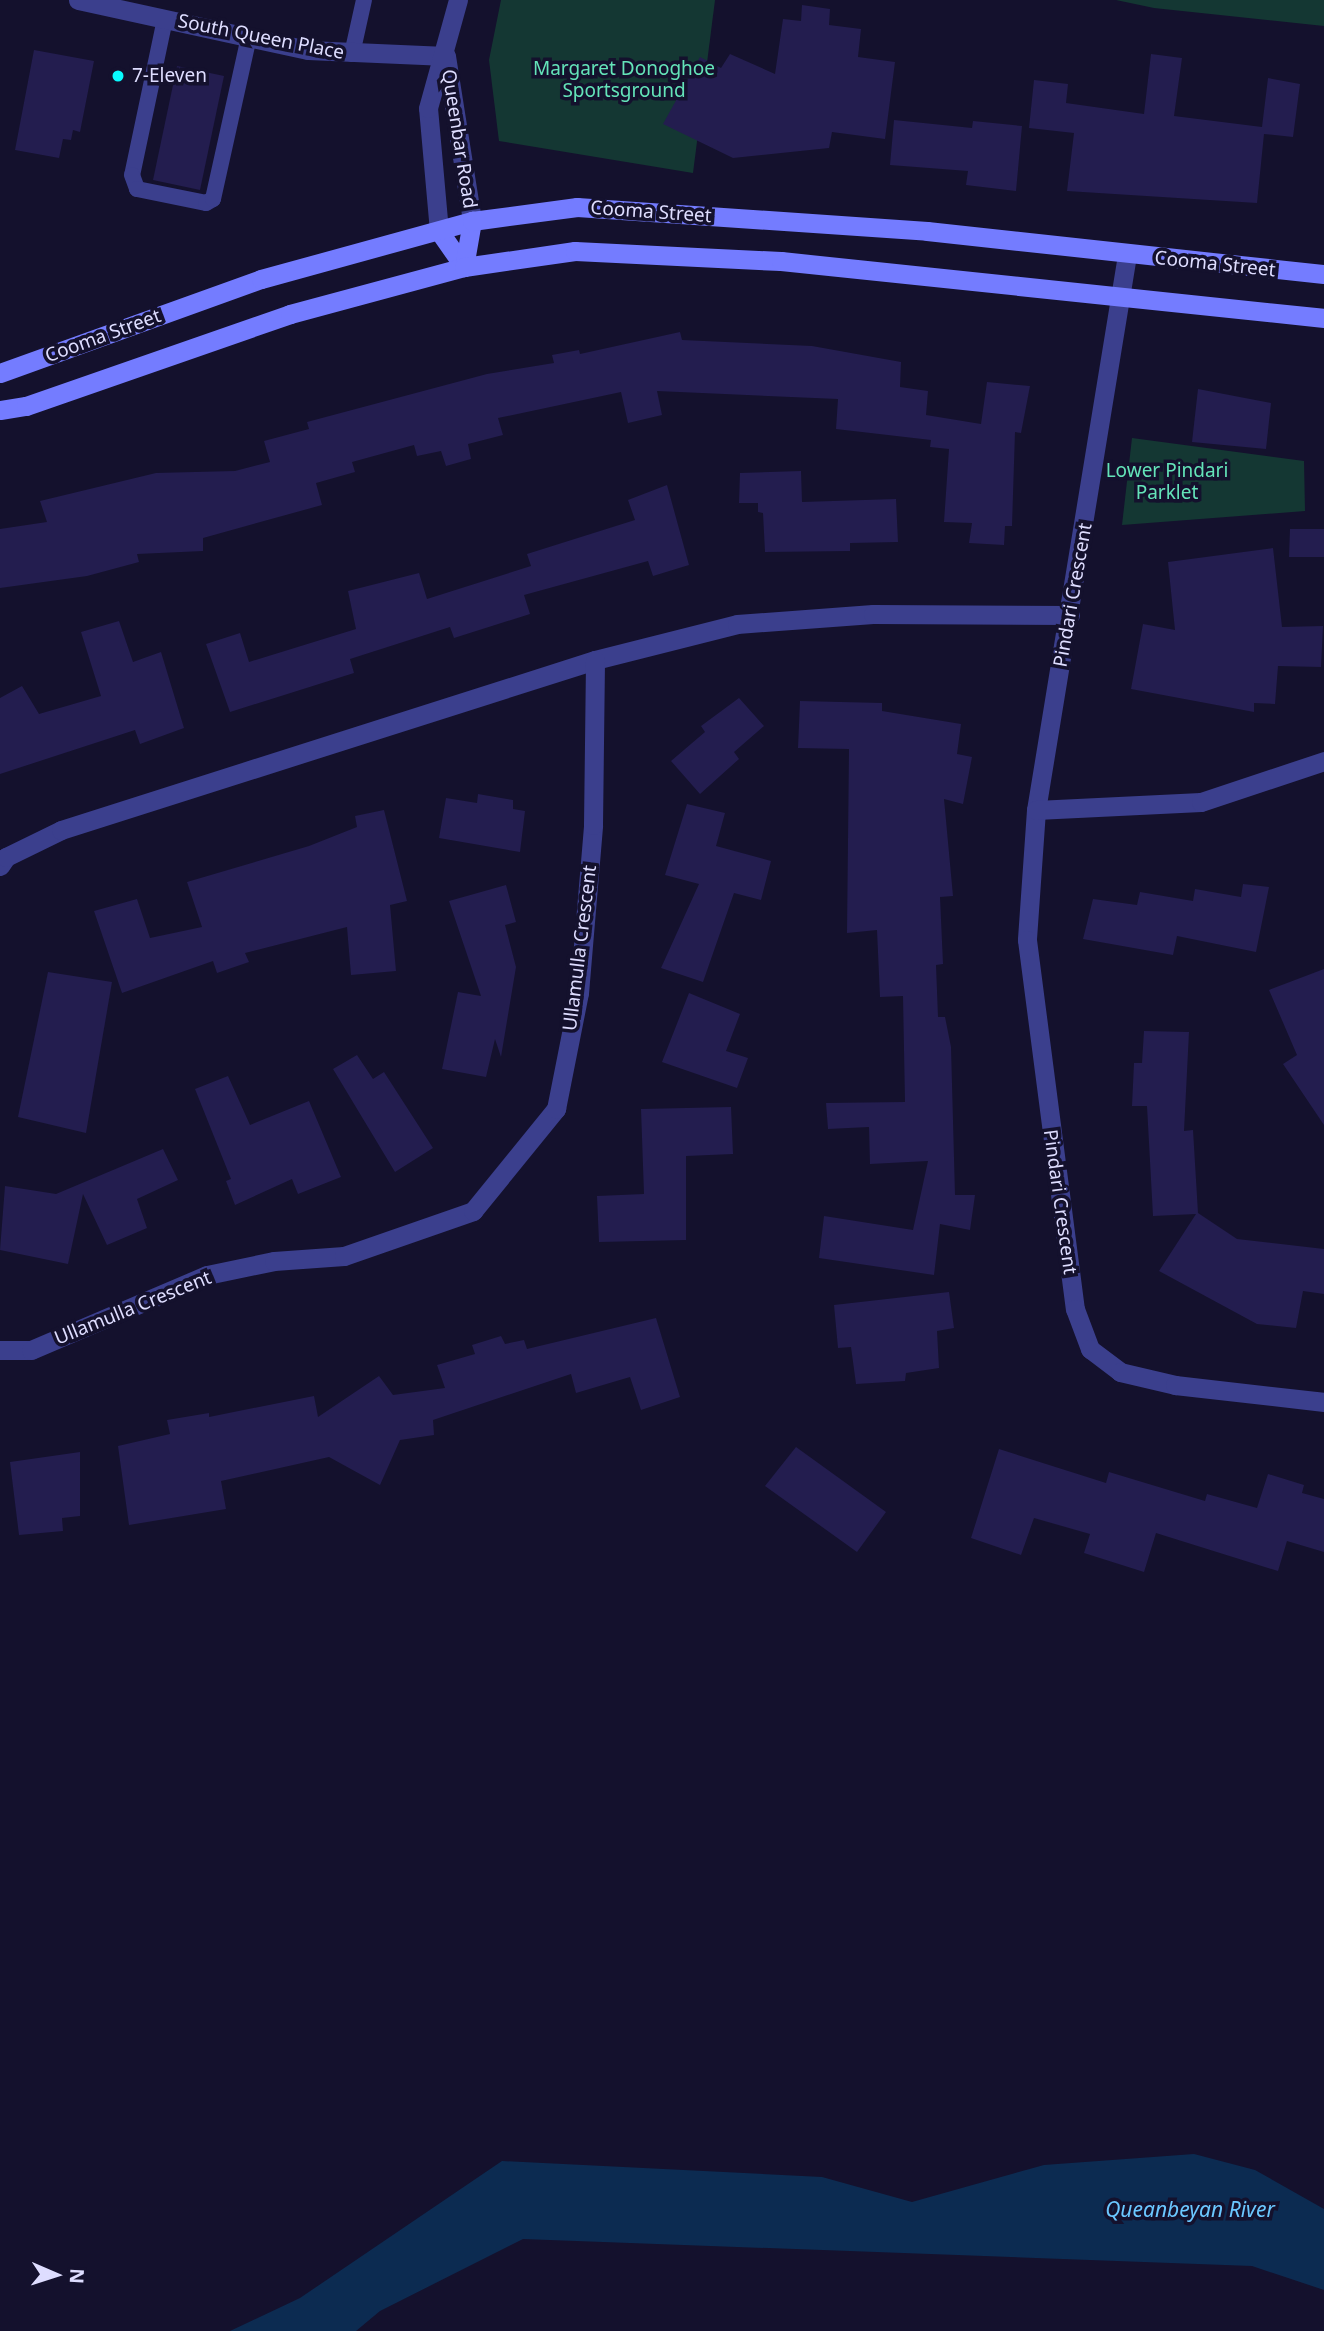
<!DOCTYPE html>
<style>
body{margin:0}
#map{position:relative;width:1324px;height:2331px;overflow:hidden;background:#14112d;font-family:"Noto Sans",sans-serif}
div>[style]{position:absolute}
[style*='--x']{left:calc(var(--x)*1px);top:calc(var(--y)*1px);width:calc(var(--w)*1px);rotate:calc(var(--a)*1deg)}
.green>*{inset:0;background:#143733}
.water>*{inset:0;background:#0c2b51}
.building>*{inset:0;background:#231d4f}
.service>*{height:16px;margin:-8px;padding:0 8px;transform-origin:8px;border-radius:8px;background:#3b3f8d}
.minor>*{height:19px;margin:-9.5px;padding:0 9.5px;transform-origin:9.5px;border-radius:9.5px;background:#3b3f8d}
.secondary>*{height:19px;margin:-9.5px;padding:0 9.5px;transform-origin:9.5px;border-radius:9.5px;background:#747cff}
.dots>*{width:19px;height:19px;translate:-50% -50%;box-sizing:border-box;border:4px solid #14112d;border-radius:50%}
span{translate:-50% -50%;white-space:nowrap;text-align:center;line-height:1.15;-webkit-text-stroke:7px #14112d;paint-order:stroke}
.street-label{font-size:19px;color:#deddff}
.park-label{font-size:19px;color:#64e4b9}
.poi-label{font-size:19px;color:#deddff}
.left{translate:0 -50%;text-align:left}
.water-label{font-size:21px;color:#6bc7ff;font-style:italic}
.north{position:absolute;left:21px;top:2240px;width:70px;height:70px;-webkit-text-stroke:5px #14112d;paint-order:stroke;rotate:93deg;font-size:19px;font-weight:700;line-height:28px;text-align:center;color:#deddff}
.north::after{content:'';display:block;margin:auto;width:24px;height:32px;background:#deddff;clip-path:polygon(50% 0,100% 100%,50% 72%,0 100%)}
</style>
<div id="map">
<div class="green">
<div style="clip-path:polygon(501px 0,715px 0,693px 173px,499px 141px,489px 60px)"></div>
<div style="clip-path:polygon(1116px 0,1324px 0,1324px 26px,1154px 8px)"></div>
<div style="clip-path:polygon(1132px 438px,1304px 461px,1305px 511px,1122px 525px)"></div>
</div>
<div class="water">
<div style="clip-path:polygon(1194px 2154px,1255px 2170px,1324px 2209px,1324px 2290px,1252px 2266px,523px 2239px,380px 2311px,356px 2331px,230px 2331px,300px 2298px,502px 2161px,822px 2177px,912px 2202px,1044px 2165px)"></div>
</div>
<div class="building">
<div style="clip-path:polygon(802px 5px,830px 9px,829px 25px,861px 29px,858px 57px,895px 62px,885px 139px,832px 132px,829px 148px,733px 158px,663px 124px,700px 57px,721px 68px,730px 54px,775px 74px,783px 19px,801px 21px)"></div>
<div style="clip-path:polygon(34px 50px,94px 61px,80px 132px,73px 130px,71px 140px,63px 139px,59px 158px,15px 150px)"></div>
<div style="clip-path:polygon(1151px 54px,1182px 58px,1174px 116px,1262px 127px,1268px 78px,1300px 84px,1293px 137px,1264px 134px,1257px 203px,1067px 191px,1074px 133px,1029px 128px,1034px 80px,1068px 84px,1066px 103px,1144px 114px)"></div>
<div style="clip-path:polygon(177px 66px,224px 76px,200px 190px,153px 180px)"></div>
<div style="clip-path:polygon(894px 120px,972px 128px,973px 121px,1022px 126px,1016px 191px,966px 185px,968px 171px,890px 165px)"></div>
<div style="clip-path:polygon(680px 332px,682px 340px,812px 346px,901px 362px,900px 387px,928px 391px,926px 415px,981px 424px,987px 382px,1030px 386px,1021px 433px,1015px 432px,1012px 526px,1005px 526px,1004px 545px,969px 543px,972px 523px,944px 522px,949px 449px,930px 447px,931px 440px,836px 429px,838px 399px,657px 391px,662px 415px,628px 423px,621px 392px,498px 418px,503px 435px,468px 444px,471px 459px,446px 466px,441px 451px,417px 456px,414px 445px,352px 462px,355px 472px,316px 483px,322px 505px,203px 538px,203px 551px,137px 554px,139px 562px,87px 576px,0 588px,0 529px,47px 522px,40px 501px,156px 473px,235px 471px,270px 462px,264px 441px,309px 429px,307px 422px,487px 374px,554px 363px,552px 355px,579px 350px,580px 354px)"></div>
<div style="clip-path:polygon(1198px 389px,1271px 403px,1266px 449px,1192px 442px)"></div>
<div style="clip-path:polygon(801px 471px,802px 502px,896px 499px,898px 542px,850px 543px,850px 551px,765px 552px,763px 513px,758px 512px,758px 503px,739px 503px,740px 473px)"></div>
<div style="clip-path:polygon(667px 485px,689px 565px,653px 576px,648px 561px,524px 595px,530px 614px,454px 638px,450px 627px,350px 659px,354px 673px,230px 712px,206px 644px,240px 633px,249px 662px,356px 629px,348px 591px,419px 573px,427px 599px,531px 566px,527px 554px,635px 520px,628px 500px)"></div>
<div style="clip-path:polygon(1290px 529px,1324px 529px,1324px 557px,1289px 557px)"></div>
<div style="clip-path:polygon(1273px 548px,1282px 627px,1323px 626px,1321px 667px,1278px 666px,1275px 704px,1254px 703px,1254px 712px,1131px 689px,1143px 624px,1175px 630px,1168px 562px)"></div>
<div style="clip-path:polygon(119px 621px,133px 662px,161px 652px,184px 728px,140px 744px,135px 730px,0 774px,0 698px,22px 686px,39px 714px,101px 696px,81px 632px)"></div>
<div style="clip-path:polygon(739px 698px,764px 726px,734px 752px,739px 759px,700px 794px,671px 761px,705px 732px,701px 726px)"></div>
<div style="clip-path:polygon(800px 701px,882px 703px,882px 711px,961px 724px,957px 754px,972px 757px,963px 804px,944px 799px,953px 896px,940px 897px,943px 964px,936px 965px,938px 1017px,945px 1017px,951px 1047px,955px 1195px,975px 1195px,970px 1230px,940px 1224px,934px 1275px,819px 1258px,824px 1216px,913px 1230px,928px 1161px,870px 1164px,869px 1127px,828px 1129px,826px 1103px,905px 1102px,903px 996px,880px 997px,877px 930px,847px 933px,849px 749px,798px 748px)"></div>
<div style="clip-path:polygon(478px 794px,513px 800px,513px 809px,525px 811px,520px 852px,439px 838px,446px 798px,477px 803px)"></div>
<div style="clip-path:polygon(687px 804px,725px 813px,716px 846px,771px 861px,761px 900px,734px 893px,703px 982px,661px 968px,699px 884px,665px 875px)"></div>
<div style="clip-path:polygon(384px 810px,407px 901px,390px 905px,396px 971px,351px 975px,347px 927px,245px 953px,249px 962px,217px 973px,213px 961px,122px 993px,94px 911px,137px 899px,150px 938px,202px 927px,187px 882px,309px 846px,357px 827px,355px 816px)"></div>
<div style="clip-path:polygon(1243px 884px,1269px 887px,1256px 952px,1177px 936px,1173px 955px,1083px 939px,1093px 899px,1137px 905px,1140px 892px,1193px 901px,1195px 889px,1241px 897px)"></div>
<div style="clip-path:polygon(506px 885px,516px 922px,505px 925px,516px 967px,501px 1057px,495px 1039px,486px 1077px,442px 1069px,458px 992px,481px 996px,449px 901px)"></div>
<div style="clip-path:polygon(1324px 969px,1324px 1125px,1283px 1064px,1297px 1055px,1269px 990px)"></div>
<div style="clip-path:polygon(48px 972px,112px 982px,86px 1133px,18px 1117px)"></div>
<div style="clip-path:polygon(689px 993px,740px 1014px,726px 1051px,748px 1058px,737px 1088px,662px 1062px)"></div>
<div style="clip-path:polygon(1144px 1031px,1189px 1032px,1184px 1131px,1193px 1130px,1198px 1213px,1237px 1239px,1324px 1249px,1324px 1294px,1303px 1291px,1296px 1328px,1257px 1324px,1159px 1271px,1196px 1214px,1153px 1216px,1147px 1106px,1132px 1106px,1134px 1063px,1142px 1063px)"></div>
<div style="clip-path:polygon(357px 1055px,373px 1079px,384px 1072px,433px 1148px,395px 1172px,333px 1069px)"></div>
<div style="clip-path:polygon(228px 1076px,250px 1125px,309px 1101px,341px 1177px,298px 1194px,292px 1179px,235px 1205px,226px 1181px,231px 1179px,195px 1089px)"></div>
<div style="clip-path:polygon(731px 1107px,733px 1154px,686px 1156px,686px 1240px,599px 1242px,597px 1196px,644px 1194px,641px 1109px)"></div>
<div style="clip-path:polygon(163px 1149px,178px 1180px,137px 1199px,147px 1228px,107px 1245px,83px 1194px,68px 1264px,0 1250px,5px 1186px,56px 1194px)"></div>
<div style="clip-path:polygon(949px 1292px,954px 1328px,937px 1331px,939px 1368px,906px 1373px,905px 1381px,856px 1384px,851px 1347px,838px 1348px,834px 1305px)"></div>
<div style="clip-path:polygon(656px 1318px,680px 1397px,641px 1410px,630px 1377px,576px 1393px,571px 1374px,433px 1420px,434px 1435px,400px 1440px,380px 1485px,329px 1457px,221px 1481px,226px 1509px,129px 1525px,118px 1446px,170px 1434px,167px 1420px,209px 1413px,209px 1417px,314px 1396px,318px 1417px,379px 1376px,393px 1395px,445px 1388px,437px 1365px,475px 1354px,472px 1345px,501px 1336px,505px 1344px,524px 1340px,527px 1349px)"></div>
<div style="clip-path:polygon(796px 1447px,886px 1512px,857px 1552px,765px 1486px)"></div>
<div style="clip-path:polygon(999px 1449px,1106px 1483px,1109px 1472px,1205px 1501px,1207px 1494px,1257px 1508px,1268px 1474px,1304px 1485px,1302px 1493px,1324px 1499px,1324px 1552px,1287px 1541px,1278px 1571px,1156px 1533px,1144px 1572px,1084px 1553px,1090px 1534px,1034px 1518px,1021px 1555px,971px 1538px)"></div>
<div style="clip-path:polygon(80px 1452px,80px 1516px,62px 1518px,63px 1531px,19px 1535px,10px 1462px)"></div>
</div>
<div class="service">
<div style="--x:165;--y:19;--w:159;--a:101.9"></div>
<div style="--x:132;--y:175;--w:15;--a:70"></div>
<div style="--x:137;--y:189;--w:70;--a:11.5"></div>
<div style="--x:206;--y:203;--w:8;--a:-30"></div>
<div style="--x:213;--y:199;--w:166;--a:-77.5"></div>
<div style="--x:352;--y:54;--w:55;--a:-77.5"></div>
</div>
<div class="minor">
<div style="--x:78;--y:0;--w:235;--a:12.3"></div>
<div style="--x:308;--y:50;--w:138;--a:2.5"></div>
<div style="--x:446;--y:56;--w:167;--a:81"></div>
<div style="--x:439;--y:231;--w:123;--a:-95.1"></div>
<div style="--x:428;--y:108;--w:112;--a:-74.5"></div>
<div style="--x:1127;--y:255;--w:562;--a:99.31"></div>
<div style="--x:1036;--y:810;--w:130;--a:94"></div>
<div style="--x:1027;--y:940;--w:372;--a:82.6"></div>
<div style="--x:1075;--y:1309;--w:43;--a:69.4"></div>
<div style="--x:1090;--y:1349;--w:38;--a:37"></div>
<div style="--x:1120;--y:1372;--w:57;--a:13.3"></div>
<div style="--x:1175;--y:1385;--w:150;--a:6.5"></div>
<div style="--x:1036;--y:810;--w:165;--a:-2.8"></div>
<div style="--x:1201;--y:802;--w:130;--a:-18.4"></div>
<div style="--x:0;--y:866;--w:11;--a:-56"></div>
<div style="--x:6;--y:857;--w:61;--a:-26.1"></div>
<div style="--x:61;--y:830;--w:560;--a:-17.66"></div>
<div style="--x:595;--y:660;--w:146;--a:-14.2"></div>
<div style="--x:737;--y:624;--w:136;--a:-4.2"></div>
<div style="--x:873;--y:614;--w:197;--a:0.3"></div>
<div style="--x:0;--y:1350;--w:31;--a:0"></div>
<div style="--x:31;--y:1350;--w:191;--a:-23.1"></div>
<div style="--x:207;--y:1275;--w:68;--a:-11.8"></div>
<div style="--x:274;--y:1261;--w:70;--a:-4.1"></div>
<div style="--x:344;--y:1256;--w:137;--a:-19.2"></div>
<div style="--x:473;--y:1211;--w:132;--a:-50.9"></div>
<div style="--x:556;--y:1109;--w:118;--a:-78.8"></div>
<div style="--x:579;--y:993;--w:169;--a:-85.2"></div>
<div style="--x:593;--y:825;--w:165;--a:-89.3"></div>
</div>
<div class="secondary">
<div style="--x:439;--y:231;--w:44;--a:55.2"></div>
<div style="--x:464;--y:267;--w:47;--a:-80.1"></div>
<div style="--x:0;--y:373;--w:277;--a:-19.8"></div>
<div style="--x:261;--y:279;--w:219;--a:-15.4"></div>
<div style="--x:472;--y:221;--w:106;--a:-7.6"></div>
<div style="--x:577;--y:207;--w:351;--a:3.9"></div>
<div style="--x:927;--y:231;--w:399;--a:6.2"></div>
<div style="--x:0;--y:410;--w:26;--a:-9"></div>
<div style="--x:26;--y:406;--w:280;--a:-19.2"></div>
<div style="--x:290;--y:314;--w:180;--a:-15.1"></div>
<div style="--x:464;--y:267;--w:112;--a:-8.2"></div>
<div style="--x:575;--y:251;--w:206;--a:2.8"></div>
<div style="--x:781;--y:261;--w:546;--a:5.99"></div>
</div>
<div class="dots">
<div style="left:118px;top:76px;background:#09fbff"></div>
</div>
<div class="street-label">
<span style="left:261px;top:37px;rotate:11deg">South Queen Place</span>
<span style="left:459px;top:139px;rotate:81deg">Queenbar Road</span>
<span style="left:651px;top:212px;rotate:4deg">Cooma Street</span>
<span style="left:1215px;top:264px;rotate:6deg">Cooma Street</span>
<span style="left:103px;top:336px;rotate:-20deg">Cooma Street</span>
<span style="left:1073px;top:595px;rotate:-80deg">Pindari Crescent</span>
<span style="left:580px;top:948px;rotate:-83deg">Ullamulla Crescent</span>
<span style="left:1060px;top:1202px;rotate:82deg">Pindari Crescent</span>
<span style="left:133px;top:1308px;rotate:-22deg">Ullamulla Crescent</span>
</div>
<div class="park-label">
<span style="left:624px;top:80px">Margaret Donoghoe<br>Sportsground</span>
<span style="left:1167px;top:482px">Lower Pindari<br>Parklet</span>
</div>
<div class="poi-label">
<span class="left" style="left:132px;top:76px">7-Eleven</span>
</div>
<div class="water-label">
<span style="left:1190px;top:2209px">Queanbeyan River</span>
</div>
<div class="north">N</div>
</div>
